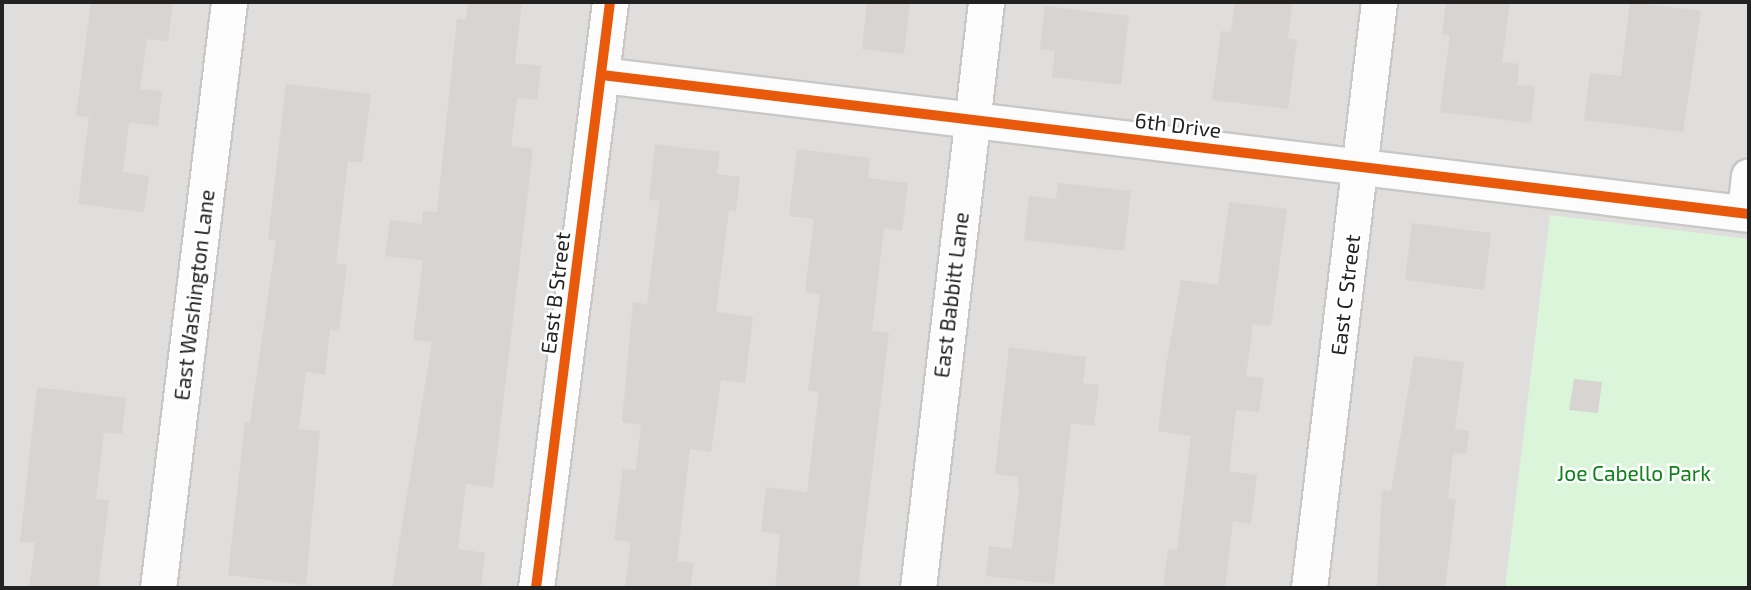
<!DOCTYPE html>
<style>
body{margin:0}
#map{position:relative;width:1751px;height:590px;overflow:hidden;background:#f0eeeb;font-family:"Exo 2",sans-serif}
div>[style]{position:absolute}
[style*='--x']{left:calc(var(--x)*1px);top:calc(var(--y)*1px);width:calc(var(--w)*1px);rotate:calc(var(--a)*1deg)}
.residential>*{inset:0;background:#dfdedc}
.park>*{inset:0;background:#daf5da}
.building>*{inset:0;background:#d7d4d2}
.roads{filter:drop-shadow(2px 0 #c9c8c7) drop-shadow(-2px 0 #c9c8c7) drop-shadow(0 2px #c9c8c7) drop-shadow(0 -2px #c9c8c7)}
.minor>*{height:35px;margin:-17.5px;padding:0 17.5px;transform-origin:17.5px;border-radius:17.5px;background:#fdfcfc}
.cycleway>*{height:10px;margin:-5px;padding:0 5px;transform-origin:5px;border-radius:5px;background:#e8590c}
span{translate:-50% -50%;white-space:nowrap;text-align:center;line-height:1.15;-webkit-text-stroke:5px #fff;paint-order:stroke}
.street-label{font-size:21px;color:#222}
.park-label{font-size:21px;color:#0c8416}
.frame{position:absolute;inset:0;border:4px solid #222;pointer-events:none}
</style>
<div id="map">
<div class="residential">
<div style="clip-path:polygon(2px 2px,1749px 2px,1749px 588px,2px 588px)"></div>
</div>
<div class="park">
<div style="clip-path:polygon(1550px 215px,1749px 239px,1749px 588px,1505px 588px)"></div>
</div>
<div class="building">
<div style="clip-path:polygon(91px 2px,173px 2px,168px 41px,147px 39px,140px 89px,162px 91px,158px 126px,129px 122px,123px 172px,149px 176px,144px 212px,78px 204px,89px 117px,76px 116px)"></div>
<div style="clip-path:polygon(468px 2px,522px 2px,515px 63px,541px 66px,537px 100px,517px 98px,511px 146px,533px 149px,493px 488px,466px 484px,458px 549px,485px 553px,481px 588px,392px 588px,432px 342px,413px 340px,423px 260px,385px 256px,390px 220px,422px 224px,423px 211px,437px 212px,457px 19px,466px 20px)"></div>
<div style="clip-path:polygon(867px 2px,910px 2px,904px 54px,862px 49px)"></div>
<div style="clip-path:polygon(1235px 2px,1292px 2px,1288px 39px,1297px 40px,1288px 109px,1212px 100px,1221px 31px,1231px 32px)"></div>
<div style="clip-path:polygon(1446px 2px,1510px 2px,1502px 62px,1519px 64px,1517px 85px,1535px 86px,1531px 123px,1440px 112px,1450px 35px,1442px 34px)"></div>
<div style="clip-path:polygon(1630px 2px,1701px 11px,1683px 132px,1584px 120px,1590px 73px,1621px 76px)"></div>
<div style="clip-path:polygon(1045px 6px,1129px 16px,1121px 85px,1052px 77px,1055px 51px,1040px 49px)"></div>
<div style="clip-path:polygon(286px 84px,371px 94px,362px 163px,348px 161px,336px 263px,347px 265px,339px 331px,330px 330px,325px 375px,306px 372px,299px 429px,320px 431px,306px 585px,228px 575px,245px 422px,250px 423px,276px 240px,268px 239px)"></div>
<div style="clip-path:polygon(655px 144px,720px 152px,717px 174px,740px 177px,736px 211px,729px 210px,716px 312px,753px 317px,745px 383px,721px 380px,711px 452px,690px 449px,677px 561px,694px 563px,690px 588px,625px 588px,631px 542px,614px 540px,623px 469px,636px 470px,641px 425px,622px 422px,633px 302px,647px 304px,660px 201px,649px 200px)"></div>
<div style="clip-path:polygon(797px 149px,870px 158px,868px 178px,908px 183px,902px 231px,884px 228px,872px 331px,889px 333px,858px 588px,775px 588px,780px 534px,761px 532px,766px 487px,807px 492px,819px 392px,808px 391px,820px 294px,805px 292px,814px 219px,789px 216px)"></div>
<div style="clip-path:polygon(1058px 183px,1131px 191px,1124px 251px,1024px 240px,1029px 196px,1056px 199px)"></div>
<div style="clip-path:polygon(1229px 202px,1287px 209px,1271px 326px,1253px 324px,1246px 376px,1264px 378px,1259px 412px,1236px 410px,1229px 471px,1257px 475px,1251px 524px,1233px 521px,1225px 588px,1163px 588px,1168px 549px,1177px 550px,1191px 436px,1158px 431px,1166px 366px,1181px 280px,1218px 285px)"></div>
<div style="clip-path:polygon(1412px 223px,1491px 233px,1484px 290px,1405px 280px)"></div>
<div style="clip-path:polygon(1009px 347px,1086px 357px,1083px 383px,1099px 385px,1094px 426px,1071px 423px,1054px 584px,986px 576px,989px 546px,1012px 549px,1019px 490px,1018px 477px,995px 474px)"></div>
<div style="clip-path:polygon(1414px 356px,1464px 362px,1455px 429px,1469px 431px,1466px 454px,1453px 453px,1448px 498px,1456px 499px,1445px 588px,1377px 588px,1382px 490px,1391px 491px)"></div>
<div style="clip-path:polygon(1574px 379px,1602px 382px,1598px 413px,1569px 410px)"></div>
<div style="clip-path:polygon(37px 387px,126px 398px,122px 434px,104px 432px,96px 499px,109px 500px,98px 588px,29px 588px,35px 543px,20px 542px)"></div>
</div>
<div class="roads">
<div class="minor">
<div style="--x:602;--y:75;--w:1155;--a:6.91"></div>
<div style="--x:1745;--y:213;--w:37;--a:-84"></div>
<div style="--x:158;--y:588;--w:590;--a:-83.09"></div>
<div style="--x:536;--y:588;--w:591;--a:-82.8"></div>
<div style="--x:918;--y:588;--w:590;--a:-83.38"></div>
<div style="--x:1309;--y:588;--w:590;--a:-83.19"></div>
</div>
</div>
<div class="cycleway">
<div style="--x:602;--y:75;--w:1155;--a:6.91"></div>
<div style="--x:536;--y:588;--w:591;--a:-82.8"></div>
</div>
<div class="street-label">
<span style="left:1178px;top:125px;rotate:7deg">6th Drive</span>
<span style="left:555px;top:293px;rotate:-83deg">East B Street</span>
<span style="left:194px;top:295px;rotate:-83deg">East Washington Lane</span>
<span style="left:951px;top:295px;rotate:-83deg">East Babbitt Lane</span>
<span style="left:1345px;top:295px;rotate:-83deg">East C Street</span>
</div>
<div class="park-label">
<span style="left:1634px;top:473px">Joe Cabello Park</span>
</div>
<div class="frame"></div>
</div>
